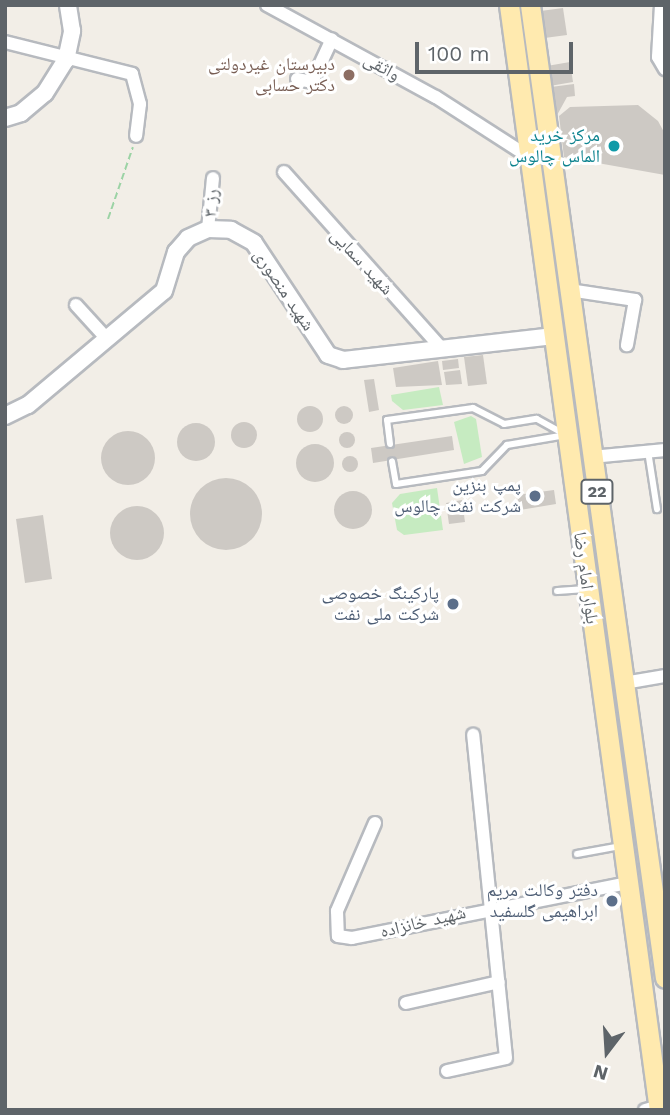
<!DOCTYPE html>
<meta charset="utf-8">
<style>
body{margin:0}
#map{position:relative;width:670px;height:1115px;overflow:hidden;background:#f2eee7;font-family:"Work Sans","Noto Naskh Arabic",sans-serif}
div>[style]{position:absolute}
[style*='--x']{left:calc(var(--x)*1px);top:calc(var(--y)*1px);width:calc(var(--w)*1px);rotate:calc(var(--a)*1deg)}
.green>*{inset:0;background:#c6ebc1}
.building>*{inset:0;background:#cdc9c4}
.round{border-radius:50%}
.path>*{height:2px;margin-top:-1px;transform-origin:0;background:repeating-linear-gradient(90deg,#9cd3a5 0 7px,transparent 0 10.5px)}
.roads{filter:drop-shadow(2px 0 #b7babf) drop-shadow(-2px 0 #b7babf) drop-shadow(0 2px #b7babf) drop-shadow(0 -2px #b7babf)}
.service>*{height:6px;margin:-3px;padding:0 3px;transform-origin:3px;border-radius:3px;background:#fff}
.minor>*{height:12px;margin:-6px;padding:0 6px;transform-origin:6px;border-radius:6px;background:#fff}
.tertiary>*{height:16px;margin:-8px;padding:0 8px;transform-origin:8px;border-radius:8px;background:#fff}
.primary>*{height:19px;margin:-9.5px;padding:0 9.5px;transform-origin:9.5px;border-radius:9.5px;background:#ffeaaf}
.dots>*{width:19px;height:19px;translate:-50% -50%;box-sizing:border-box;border:4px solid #fff;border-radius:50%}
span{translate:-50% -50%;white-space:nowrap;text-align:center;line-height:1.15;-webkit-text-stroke:6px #fff;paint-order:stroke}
.shield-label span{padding:2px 5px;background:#fff;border:2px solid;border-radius:5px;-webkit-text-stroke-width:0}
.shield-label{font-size:16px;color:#5e6469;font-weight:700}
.education-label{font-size:18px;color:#785e54}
.right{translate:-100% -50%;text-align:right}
.street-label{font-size:18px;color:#5e6469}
.culture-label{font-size:18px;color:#0d838f}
.service-label{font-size:18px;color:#4e5e75}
.frame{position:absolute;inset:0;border:7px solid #5e6469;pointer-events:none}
.north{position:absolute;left:572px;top:1017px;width:70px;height:70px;-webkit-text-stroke:5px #fff;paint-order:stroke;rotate:197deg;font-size:19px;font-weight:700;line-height:28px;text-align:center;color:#5e6469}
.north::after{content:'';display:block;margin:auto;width:24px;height:32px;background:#5e6469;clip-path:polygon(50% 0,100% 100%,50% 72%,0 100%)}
.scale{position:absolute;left:415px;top:42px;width:158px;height:32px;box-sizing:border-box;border:4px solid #5e6469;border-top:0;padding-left:9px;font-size:21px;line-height:24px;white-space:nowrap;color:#5e6469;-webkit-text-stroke:5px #fff;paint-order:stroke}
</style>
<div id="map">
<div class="green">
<div style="clip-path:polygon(439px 387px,443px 405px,403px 410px,392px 401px,391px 395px)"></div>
<div style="clip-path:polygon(471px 416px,476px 419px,482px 457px,464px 464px,454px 422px)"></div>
<div style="clip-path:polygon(437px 488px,443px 530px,404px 535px,397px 530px,392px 503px,400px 494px)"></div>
</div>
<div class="building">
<div style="clip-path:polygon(563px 8px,567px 35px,537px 39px,533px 12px)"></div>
<div style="clip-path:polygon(570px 62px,573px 82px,544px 87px,541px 67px)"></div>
<div style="clip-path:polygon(574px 84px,575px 96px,567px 97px,556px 117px,547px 118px,543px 88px)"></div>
<div style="clip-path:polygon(638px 105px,658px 121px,665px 134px,665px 175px,564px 157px,559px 116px,570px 107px)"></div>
<div style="clip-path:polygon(483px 355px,487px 384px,468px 386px,464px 357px)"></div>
<div style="clip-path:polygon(458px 359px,459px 368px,443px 370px,442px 361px)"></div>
<div style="clip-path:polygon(438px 361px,442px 385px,396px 387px,393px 368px)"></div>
<div style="clip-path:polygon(460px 370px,462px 384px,446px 385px,444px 372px)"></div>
<div style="clip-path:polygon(374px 379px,379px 410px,369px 412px,364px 380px)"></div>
<div class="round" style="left:335px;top:406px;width:18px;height:18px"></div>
<div class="round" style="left:297px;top:406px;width:26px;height:26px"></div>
<div class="round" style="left:231px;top:422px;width:26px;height:26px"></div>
<div class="round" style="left:177px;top:423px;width:38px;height:38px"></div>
<div class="round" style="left:101px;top:431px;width:54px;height:54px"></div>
<div class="round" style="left:339px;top:432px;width:16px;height:16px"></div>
<div style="clip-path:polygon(452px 436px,454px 450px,373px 463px,371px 448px)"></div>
<div class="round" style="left:296px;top:444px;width:38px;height:38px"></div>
<div class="round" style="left:342px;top:456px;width:16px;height:16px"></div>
<div class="round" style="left:190px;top:478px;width:72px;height:72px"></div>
<div style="clip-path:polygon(554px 490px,556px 504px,520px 510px,517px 495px)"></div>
<div class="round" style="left:334px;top:491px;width:38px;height:38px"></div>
<div style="clip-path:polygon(462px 500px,465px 522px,449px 524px,446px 503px)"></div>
<div class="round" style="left:110px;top:506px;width:54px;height:54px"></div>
<div style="clip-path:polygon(43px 515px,52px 579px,25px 583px,16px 519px)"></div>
</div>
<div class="path">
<div style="--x:108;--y:219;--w:76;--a:-70.9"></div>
</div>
<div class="roads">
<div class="service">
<div style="--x:390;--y:444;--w:24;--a:-97"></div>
<div style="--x:387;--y:420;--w:87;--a:-7.9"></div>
<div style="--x:473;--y:408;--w:35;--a:27"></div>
<div style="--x:504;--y:424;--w:33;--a:-9"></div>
<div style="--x:537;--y:419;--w:33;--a:29"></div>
<div style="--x:566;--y:435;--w:60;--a:170.4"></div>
<div style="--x:507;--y:445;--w:36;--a:134"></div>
<div style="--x:482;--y:471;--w:87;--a:171.4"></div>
<div style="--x:396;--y:484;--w:23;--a:-100"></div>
<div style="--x:648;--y:451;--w:59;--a:81.2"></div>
<div style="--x:557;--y:591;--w:29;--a:-4"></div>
<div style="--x:577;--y:854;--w:45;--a:-10.3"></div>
</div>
<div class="minor">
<div style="--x:267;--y:5;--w:192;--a:28.6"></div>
<div style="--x:436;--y:97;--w:111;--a:32.8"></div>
<div style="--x:661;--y:5;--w:52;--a:93.3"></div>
<div style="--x:658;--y:57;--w:14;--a:60"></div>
<div style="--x:5;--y:42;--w:131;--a:14.1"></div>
<div style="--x:132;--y:74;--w:31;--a:75"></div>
<div style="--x:140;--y:104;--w:32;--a:97"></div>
<div style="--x:297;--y:79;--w:15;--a:11"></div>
<div style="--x:312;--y:82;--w:47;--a:-65.1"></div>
<div style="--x:284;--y:172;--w:237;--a:48.2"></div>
<div style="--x:208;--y:229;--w:51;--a:-84.4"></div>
<div style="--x:569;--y:290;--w:67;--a:8.6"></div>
<div style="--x:635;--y:300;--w:46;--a:100.1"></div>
<div style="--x:76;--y:305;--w:46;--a:47.6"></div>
<div style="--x:592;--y:457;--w:73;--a:-5.5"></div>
<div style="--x:624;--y:683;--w:42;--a:-9.7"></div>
<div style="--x:375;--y:823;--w:96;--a:113.4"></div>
<div style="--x:337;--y:911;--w:25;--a:88"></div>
<div style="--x:338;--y:936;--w:14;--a:8"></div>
<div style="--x:352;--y:938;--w:281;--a:-11.3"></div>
<div style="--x:406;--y:1003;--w:95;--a:-12.7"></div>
<div style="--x:447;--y:1071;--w:60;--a:-12.4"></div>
<div style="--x:506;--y:1058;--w:325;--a:-95.8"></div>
<div style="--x:645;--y:1110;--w:15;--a:-16"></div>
</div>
<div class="tertiary">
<div style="--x:5;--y:118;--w:17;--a:-17"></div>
<div style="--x:21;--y:113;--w:31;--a:-40"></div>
<div style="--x:45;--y:93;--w:39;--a:-58"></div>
<div style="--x:66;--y:60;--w:30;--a:-78"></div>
<div style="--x:72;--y:31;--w:26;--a:-99"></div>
<div style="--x:5;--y:416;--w:25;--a:-26"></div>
<div style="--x:28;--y:405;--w:177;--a:-40"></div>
<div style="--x:164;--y:291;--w:41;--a:-72.9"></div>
<div style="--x:176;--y:252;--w:18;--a:-49"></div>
<div style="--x:188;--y:238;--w:22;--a:-24"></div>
<div style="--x:208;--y:229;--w:23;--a:2"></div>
<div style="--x:231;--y:230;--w:26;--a:29"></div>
<div style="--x:254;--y:243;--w:134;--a:56.5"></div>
<div style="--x:328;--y:355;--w:16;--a:18"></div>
<div style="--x:343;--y:360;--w:211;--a:-6.5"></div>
</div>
<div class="primary">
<div style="--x:509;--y:5;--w:1115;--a:82.27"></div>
<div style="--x:530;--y:5;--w:982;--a:82.1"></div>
</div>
</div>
<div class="dots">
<div style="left:349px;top:75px;background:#8d6e63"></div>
<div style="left:614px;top:146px;background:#0f9aa8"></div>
<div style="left:535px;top:496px;background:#5c6f8a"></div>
<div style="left:453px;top:604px;background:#5c6f8a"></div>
<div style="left:612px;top:901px;background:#5c6f8a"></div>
</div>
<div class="shield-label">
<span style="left:597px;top:492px">22</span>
</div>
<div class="education-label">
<span class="right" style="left:335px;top:75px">دبیرستان غیردولتی<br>دکتر حسابی</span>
</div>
<div class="street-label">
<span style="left:382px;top:67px;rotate:29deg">واثقی</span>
<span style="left:211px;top:203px;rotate:-84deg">رز ۳</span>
<span style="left:362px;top:262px;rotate:47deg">شهید سمایی</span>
<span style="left:284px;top:290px;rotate:56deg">شهید منصوری</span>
<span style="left:586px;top:578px;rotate:82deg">بلوار امام رضا</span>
<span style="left:423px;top:922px;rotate:-13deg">شهید خانزاده</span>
</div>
<div class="culture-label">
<span class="right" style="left:600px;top:146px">مرکز خرید<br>الماس چالوس</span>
</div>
<div class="service-label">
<span class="right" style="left:521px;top:496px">پمپ بنزین<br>شرکت نفت چالوس</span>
<span class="right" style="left:439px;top:604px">پارکینگ خصوصی<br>شرکت ملی نفت</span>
<span class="right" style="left:598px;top:901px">دفتر وکالت مریم<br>ابراهیمی گلسفید</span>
</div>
<div class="frame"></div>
<div class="north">N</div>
<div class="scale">100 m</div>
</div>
